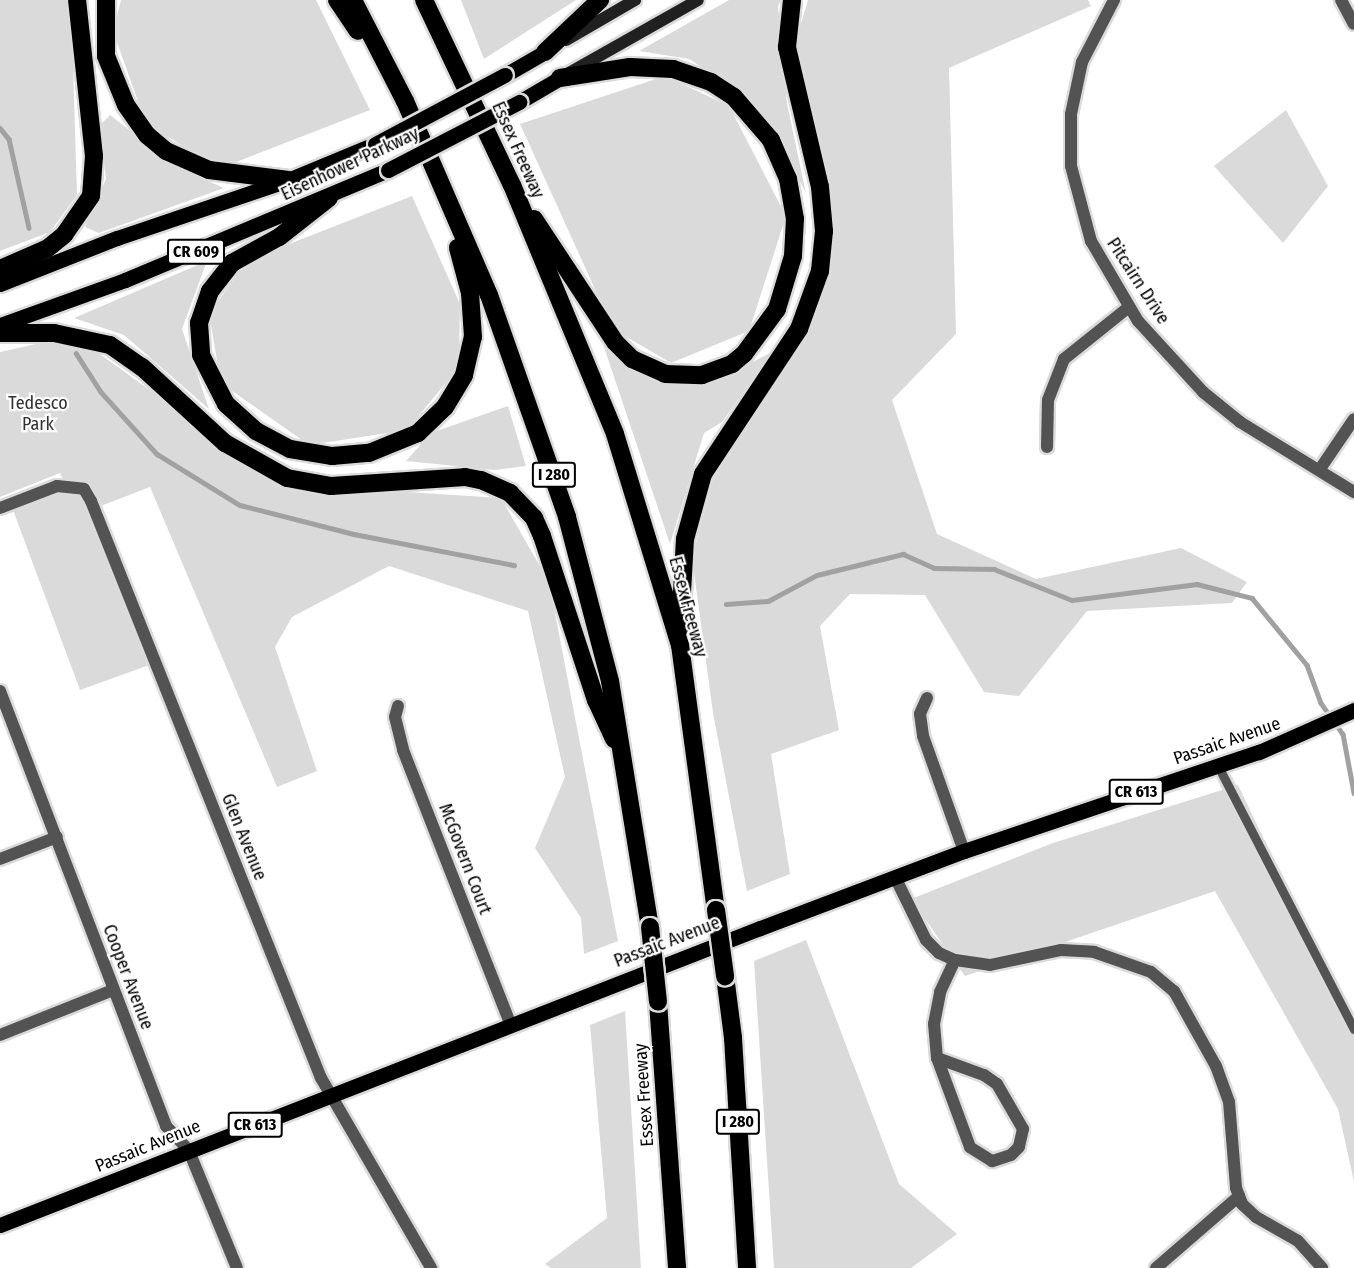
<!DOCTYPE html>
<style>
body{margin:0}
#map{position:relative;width:1354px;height:1268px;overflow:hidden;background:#fff;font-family:"Fira Sans Condensed",sans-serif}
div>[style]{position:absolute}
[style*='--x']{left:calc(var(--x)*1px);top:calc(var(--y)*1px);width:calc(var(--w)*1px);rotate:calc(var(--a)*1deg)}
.green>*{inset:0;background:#dadada}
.stream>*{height:4.5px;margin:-2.25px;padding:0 2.25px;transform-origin:2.25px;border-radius:2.25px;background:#a1a1a1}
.roads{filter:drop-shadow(2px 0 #dbdbdb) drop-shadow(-2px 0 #dbdbdb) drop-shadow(0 2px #dbdbdb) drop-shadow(0 -2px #dbdbdb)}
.lane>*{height:9px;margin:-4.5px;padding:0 4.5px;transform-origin:4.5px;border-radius:4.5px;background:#535353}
.street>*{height:12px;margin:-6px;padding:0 6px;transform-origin:6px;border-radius:6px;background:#535353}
.secondary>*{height:12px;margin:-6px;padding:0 6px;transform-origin:6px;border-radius:6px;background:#202020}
.primary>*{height:15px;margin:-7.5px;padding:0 7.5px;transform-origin:7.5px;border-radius:7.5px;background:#000}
.highway>*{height:18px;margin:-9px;padding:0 9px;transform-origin:9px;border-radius:9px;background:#000}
.bridges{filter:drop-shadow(2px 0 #dbdbdb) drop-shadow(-2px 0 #dbdbdb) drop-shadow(0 2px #dbdbdb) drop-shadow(0 -2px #dbdbdb)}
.primary-bridge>*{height:15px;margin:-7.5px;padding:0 7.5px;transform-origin:7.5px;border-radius:7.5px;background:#000}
.highway-bridge>*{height:18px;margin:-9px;padding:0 9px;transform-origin:9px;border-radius:9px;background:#000}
span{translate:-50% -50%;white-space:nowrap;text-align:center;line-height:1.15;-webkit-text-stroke:4.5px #fff;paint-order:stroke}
.shield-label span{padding:2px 4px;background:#fff;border:2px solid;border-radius:4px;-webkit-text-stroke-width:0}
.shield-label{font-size:16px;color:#000;font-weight:700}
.street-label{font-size:18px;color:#000}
.park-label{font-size:18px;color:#313131}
</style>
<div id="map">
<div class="green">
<div style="clip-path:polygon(0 0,71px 0,77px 195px,50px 232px,0 251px)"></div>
<div style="clip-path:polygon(121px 0,316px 0,370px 110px,213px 171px,210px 162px,146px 124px,113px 31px)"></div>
<div style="clip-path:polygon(461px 0,576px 0,484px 59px)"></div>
<div style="clip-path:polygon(729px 0,781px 0,778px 6px,787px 103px,806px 194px,774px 126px,743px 94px,689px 59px,639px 51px)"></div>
<div style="clip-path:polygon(808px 0,1088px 0,1091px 6px,949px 68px,956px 334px,892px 400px,937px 534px,1036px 579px,1181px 548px,1247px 582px,1232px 603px,1087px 611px,1019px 696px,984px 692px,925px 595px,850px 594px,820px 626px,839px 730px,771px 754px,790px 874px,747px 891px,713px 713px,692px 558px,717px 465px,796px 352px,826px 285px,832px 198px,795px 44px)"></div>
<div style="clip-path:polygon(665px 76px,729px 106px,786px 216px,749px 331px,671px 363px,613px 329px,520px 124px)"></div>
<div style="clip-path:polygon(1286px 110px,1328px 186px,1283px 243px,1214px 166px)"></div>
<div style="clip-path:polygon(110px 115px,178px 168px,224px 188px,99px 233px,85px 227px,106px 179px,100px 125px)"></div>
<div style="clip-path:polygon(412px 196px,460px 304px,459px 367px,407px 430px,309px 445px,221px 383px,209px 314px,248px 260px)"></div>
<div style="clip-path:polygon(207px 261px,182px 329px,209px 409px,124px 335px,74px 318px)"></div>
<div style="clip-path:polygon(602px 341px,630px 366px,733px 372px,774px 351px,722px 422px,704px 433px,670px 544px)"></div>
<div style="clip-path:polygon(45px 342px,93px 349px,279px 484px,501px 498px,549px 582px,618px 941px,584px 954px,581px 918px,535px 848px,565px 777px,528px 611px,389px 566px,292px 617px,275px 647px,317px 771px,277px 787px,150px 487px,93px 509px,152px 664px,80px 690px,13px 510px,67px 489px,60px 473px,0 497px,0 352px)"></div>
<div style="clip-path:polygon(508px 406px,526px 466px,495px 470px,406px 461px,431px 433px)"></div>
<div style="clip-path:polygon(1238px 785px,1354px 1028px,1354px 1182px,1338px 1109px,1215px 891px,965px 976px,911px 899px,1053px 843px)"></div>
<div style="clip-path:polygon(806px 940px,899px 1184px,957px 1234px,911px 1268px,774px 1268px,754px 961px)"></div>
<div style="clip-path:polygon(625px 1011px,641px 1268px,551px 1268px,545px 1264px,607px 1218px,590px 1025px)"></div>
</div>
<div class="stream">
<div style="--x:0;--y:128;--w:14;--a:51"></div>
<div style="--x:9;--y:139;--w:91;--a:77.3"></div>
<div style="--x:76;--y:353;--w:46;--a:57.3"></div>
<div style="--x:101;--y:392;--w:84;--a:47.9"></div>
<div style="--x:157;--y:454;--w:97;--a:31.6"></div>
<div style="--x:240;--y:505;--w:118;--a:14.3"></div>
<div style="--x:354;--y:534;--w:163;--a:11"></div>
<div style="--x:726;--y:604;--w:42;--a:-4.1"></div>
<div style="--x:768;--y:601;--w:55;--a:-28"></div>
<div style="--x:817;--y:575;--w:89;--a:-13.7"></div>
<div style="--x:903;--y:554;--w:34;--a:24"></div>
<div style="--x:934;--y:568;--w:60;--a:1"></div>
<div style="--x:994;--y:569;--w:84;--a:21.7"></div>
<div style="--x:1072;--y:600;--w:126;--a:-7.3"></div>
<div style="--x:1197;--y:584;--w:57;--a:14.3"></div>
<div style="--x:1252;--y:598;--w:87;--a:50.6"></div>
<div style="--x:1307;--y:665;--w:40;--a:69.8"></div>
<div style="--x:1321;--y:703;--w:38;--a:55"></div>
<div style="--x:1343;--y:734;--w:60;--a:79.4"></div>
</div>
<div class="roads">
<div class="lane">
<div style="--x:1218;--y:766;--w:296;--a:62.7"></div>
</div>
<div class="street">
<div style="--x:1114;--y:0;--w:70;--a:117.3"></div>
<div style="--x:1082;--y:62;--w:53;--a:101.9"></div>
<div style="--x:1071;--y:114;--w:52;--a:90"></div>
<div style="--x:1071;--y:166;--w:78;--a:75.1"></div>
<div style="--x:1091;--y:241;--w:93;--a:59.6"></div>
<div style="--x:1138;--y:321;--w:96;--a:47.5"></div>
<div style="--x:1203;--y:392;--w:48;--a:39"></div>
<div style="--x:1240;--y:422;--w:134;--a:31.6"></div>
<div style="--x:1341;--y:0;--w:27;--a:62"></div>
<div style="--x:1047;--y:447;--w:47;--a:-88.8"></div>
<div style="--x:1048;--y:400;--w:44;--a:-68.7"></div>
<div style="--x:1064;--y:359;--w:83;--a:-38.7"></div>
<div style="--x:1320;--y:469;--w:60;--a:-55.8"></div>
<div style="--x:0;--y:508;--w:61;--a:-21.1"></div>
<div style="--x:57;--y:486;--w:27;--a:6"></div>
<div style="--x:84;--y:489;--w:14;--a:60"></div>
<div style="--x:91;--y:501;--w:621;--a:68.27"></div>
<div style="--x:321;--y:1078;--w:220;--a:59.9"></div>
<div style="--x:0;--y:691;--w:466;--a:69.1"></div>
<div style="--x:166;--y:1126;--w:34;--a:47"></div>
<div style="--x:189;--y:1151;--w:126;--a:67.7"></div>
<div style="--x:927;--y:698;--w:17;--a:114"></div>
<div style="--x:920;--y:714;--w:22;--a:82"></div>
<div style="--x:923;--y:736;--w:122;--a:70.4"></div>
<div style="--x:398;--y:706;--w:11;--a:105"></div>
<div style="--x:395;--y:717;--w:34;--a:76"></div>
<div style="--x:403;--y:750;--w:293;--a:68.6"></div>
<div style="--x:0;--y:859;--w:61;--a:-21.1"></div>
<div style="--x:895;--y:877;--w:70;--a:63.8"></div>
<div style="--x:926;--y:940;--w:18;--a:45"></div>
<div style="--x:939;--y:953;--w:17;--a:24"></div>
<div style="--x:955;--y:960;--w:35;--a:8"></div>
<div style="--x:990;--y:965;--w:73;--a:-11.9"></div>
<div style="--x:1061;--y:950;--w:33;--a:3"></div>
<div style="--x:1094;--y:952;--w:60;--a:19.3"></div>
<div style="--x:1151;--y:972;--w:30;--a:40"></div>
<div style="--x:1174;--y:991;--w:86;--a:60.8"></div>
<div style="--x:1216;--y:1066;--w:38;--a:70"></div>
<div style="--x:1229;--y:1102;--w:86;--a:85.3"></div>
<div style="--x:1236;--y:1188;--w:17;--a:69"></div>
<div style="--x:1242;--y:1204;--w:19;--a:43"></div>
<div style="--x:1256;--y:1217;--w:48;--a:29.7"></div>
<div style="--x:1298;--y:1241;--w:36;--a:48"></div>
<div style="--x:0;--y:1035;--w:122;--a:-21.7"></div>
<div style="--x:937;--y:1058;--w:50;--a:19.9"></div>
<div style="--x:984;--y:1075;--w:16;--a:35"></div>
<div style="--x:997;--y:1084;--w:52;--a:60"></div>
<div style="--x:1023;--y:1129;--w:18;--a:103"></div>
<div style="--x:1019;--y:1147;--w:11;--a:135"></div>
<div style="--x:1011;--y:1155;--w:20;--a:162"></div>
<div style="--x:992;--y:1161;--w:26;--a:-148"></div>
<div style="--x:970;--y:1147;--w:95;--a:-110.3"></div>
<div style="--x:937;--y:1058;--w:34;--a:-95"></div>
<div style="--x:934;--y:1024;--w:33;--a:-79"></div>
<div style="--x:940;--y:992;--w:35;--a:-65"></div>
<div style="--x:1156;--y:1268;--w:110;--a:-40.9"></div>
</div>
<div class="secondary">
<div style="--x:566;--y:40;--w:80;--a:-30.1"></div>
<div style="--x:569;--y:73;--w:148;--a:-29.5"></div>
</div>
<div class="primary">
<div style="--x:505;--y:75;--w:46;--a:-29.9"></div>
<div style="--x:519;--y:102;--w:48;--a:-30.3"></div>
<div style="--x:0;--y:284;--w:126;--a:-21.5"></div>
<div style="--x:117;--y:238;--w:181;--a:-18.7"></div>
<div style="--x:288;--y:180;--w:94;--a:-22.5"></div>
<div style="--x:0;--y:325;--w:133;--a:-19.8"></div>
<div style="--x:125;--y:280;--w:285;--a:-22.7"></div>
<div style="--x:0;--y:1225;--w:816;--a:-21.35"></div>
<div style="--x:760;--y:928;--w:218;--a:-20.7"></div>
<div style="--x:964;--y:851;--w:311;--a:-18.6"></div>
<div style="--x:1259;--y:752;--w:104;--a:-23.9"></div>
</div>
<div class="highway">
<div style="--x:106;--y:0;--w:56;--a:90"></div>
<div style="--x:106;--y:56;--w:53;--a:67.8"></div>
<div style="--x:126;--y:105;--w:37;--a:55"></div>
<div style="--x:147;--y:135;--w:25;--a:40"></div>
<div style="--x:166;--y:151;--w:47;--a:23.8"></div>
<div style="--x:209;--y:170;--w:80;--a:7.2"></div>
<div style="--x:337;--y:0;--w:37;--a:56"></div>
<div style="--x:353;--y:0;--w:114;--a:62.8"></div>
<div style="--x:405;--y:101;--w:211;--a:66.6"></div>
<div style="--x:489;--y:295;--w:235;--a:70.6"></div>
<div style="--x:567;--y:517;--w:170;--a:75.3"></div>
<div style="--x:610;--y:681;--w:249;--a:80.8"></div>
<div style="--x:424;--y:0;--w:205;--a:64.6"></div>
<div style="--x:512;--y:185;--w:269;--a:67.5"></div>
<div style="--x:615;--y:434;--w:221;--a:72.9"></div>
<div style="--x:680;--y:645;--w:267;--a:82.3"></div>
<div style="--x:545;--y:52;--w:76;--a:-43.4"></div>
<div style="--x:329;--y:198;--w:63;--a:142"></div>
<div style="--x:279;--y:237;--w:54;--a:151"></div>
<div style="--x:232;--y:263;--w:36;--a:128"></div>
<div style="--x:210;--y:291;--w:34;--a:109"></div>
<div style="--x:199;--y:323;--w:32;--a:86"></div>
<div style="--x:201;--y:355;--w:55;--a:63"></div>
<div style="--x:226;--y:404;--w:40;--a:42"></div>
<div style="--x:256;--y:431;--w:38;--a:28"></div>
<div style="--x:290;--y:449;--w:43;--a:9.5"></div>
<div style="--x:332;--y:456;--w:37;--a:-5"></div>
<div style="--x:369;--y:453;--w:53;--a:-22.2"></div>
<div style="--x:418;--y:433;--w:37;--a:-44"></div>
<div style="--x:445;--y:407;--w:37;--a:-59"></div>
<div style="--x:464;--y:375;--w:39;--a:-77"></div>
<div style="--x:473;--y:337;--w:44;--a:-93.9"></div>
<div style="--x:470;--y:293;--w:47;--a:-104.9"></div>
<div style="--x:534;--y:219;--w:147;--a:56.6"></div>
<div style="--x:615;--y:342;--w:24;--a:45"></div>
<div style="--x:632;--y:359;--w:36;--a:24"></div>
<div style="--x:665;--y:374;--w:37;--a:2"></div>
<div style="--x:702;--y:375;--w:32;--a:-20"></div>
<div style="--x:732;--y:364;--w:16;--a:-40"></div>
<div style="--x:744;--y:354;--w:56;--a:-53.7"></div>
<div style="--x:777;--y:309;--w:55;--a:-73.2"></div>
<div style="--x:793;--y:256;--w:37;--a:-87"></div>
<div style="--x:795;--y:219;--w:41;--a:-99.9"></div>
<div style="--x:788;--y:179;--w:43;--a:-113.6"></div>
<div style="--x:771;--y:140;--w:57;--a:-130.7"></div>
<div style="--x:734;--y:97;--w:27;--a:-147"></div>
<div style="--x:711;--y:82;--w:40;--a:-161.1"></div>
<div style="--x:673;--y:69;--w:43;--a:-177.3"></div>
<div style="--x:630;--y:67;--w:71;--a:171.1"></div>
<div style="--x:0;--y:269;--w:52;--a:-23.6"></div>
<div style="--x:48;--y:248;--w:21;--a:-39"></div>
<div style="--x:64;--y:235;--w:47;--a:-55.3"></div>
<div style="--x:91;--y:196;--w:40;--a:-85.7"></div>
<div style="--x:94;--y:156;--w:157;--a:-96.2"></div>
<div style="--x:0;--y:333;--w:54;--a:0"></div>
<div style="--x:54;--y:333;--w:57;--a:12.1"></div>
<div style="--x:110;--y:345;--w:39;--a:35"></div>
<div style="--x:142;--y:367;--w:113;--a:42.5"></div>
<div style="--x:225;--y:443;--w:71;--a:29.4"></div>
<div style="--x:287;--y:478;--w:45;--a:10.3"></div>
<div style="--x:331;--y:486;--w:134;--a:-3.8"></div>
<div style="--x:465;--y:477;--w:16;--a:11"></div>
<div style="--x:481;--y:480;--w:32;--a:24"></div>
<div style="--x:510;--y:493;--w:35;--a:46"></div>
<div style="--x:534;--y:518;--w:20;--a:66"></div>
<div style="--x:542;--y:536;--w:173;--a:71.8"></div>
<div style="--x:596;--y:700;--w:43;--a:65.2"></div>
<div style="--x:680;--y:628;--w:89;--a:-86.8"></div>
<div style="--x:685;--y:539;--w:67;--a:-74.5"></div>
<div style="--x:703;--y:474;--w:174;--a:-56.5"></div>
<div style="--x:799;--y:329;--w:62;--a:-70.1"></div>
<div style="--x:820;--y:271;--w:40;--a:-84.3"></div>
<div style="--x:824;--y:231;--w:44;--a:-95.2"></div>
<div style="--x:820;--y:187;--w:144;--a:-103.3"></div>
<div style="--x:787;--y:47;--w:47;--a:-83.9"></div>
<div style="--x:725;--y:976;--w:63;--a:82.6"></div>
<div style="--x:733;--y:1038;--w:230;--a:86.5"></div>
<div style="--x:658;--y:1002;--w:267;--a:85.9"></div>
</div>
</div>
<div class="bridges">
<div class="primary-bridge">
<div style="--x:375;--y:144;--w:147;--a:-28"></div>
<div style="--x:388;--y:170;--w:148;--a:-27.4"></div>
</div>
<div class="highway-bridge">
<div style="--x:716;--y:910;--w:67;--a:82.2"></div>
<div style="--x:650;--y:927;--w:75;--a:83.9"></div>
</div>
</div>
<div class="shield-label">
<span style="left:196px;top:252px">CR 609</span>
<span style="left:554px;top:475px">I 280</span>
<span style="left:1136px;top:792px">CR 613</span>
<span style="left:738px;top:1122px">I 280</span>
<span style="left:255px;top:1125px">CR 613</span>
</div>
<div class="street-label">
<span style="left:518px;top:150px;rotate:66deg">Essex Freeway</span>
<span style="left:350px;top:164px;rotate:-25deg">Eisenhower Parkway</span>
<span style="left:1138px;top:281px;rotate:57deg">Pitcairn Drive</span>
<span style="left:688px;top:607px;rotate:75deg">Essex Freeway</span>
<span style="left:1227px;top:741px;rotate:-19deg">Passaic Avenue</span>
<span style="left:244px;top:837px;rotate:68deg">Glen Avenue</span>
<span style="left:465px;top:859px;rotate:69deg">McGovern Court</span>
<span style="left:667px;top:942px;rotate:-21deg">Passaic Avenue</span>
<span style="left:128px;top:977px;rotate:69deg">Cooper Avenue</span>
<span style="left:644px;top:1095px;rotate:-94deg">Essex Freeway</span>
<span style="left:148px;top:1146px;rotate:-22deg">Passaic Avenue</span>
</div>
<div class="park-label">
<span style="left:38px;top:414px">Tedesco<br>Park</span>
</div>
</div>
